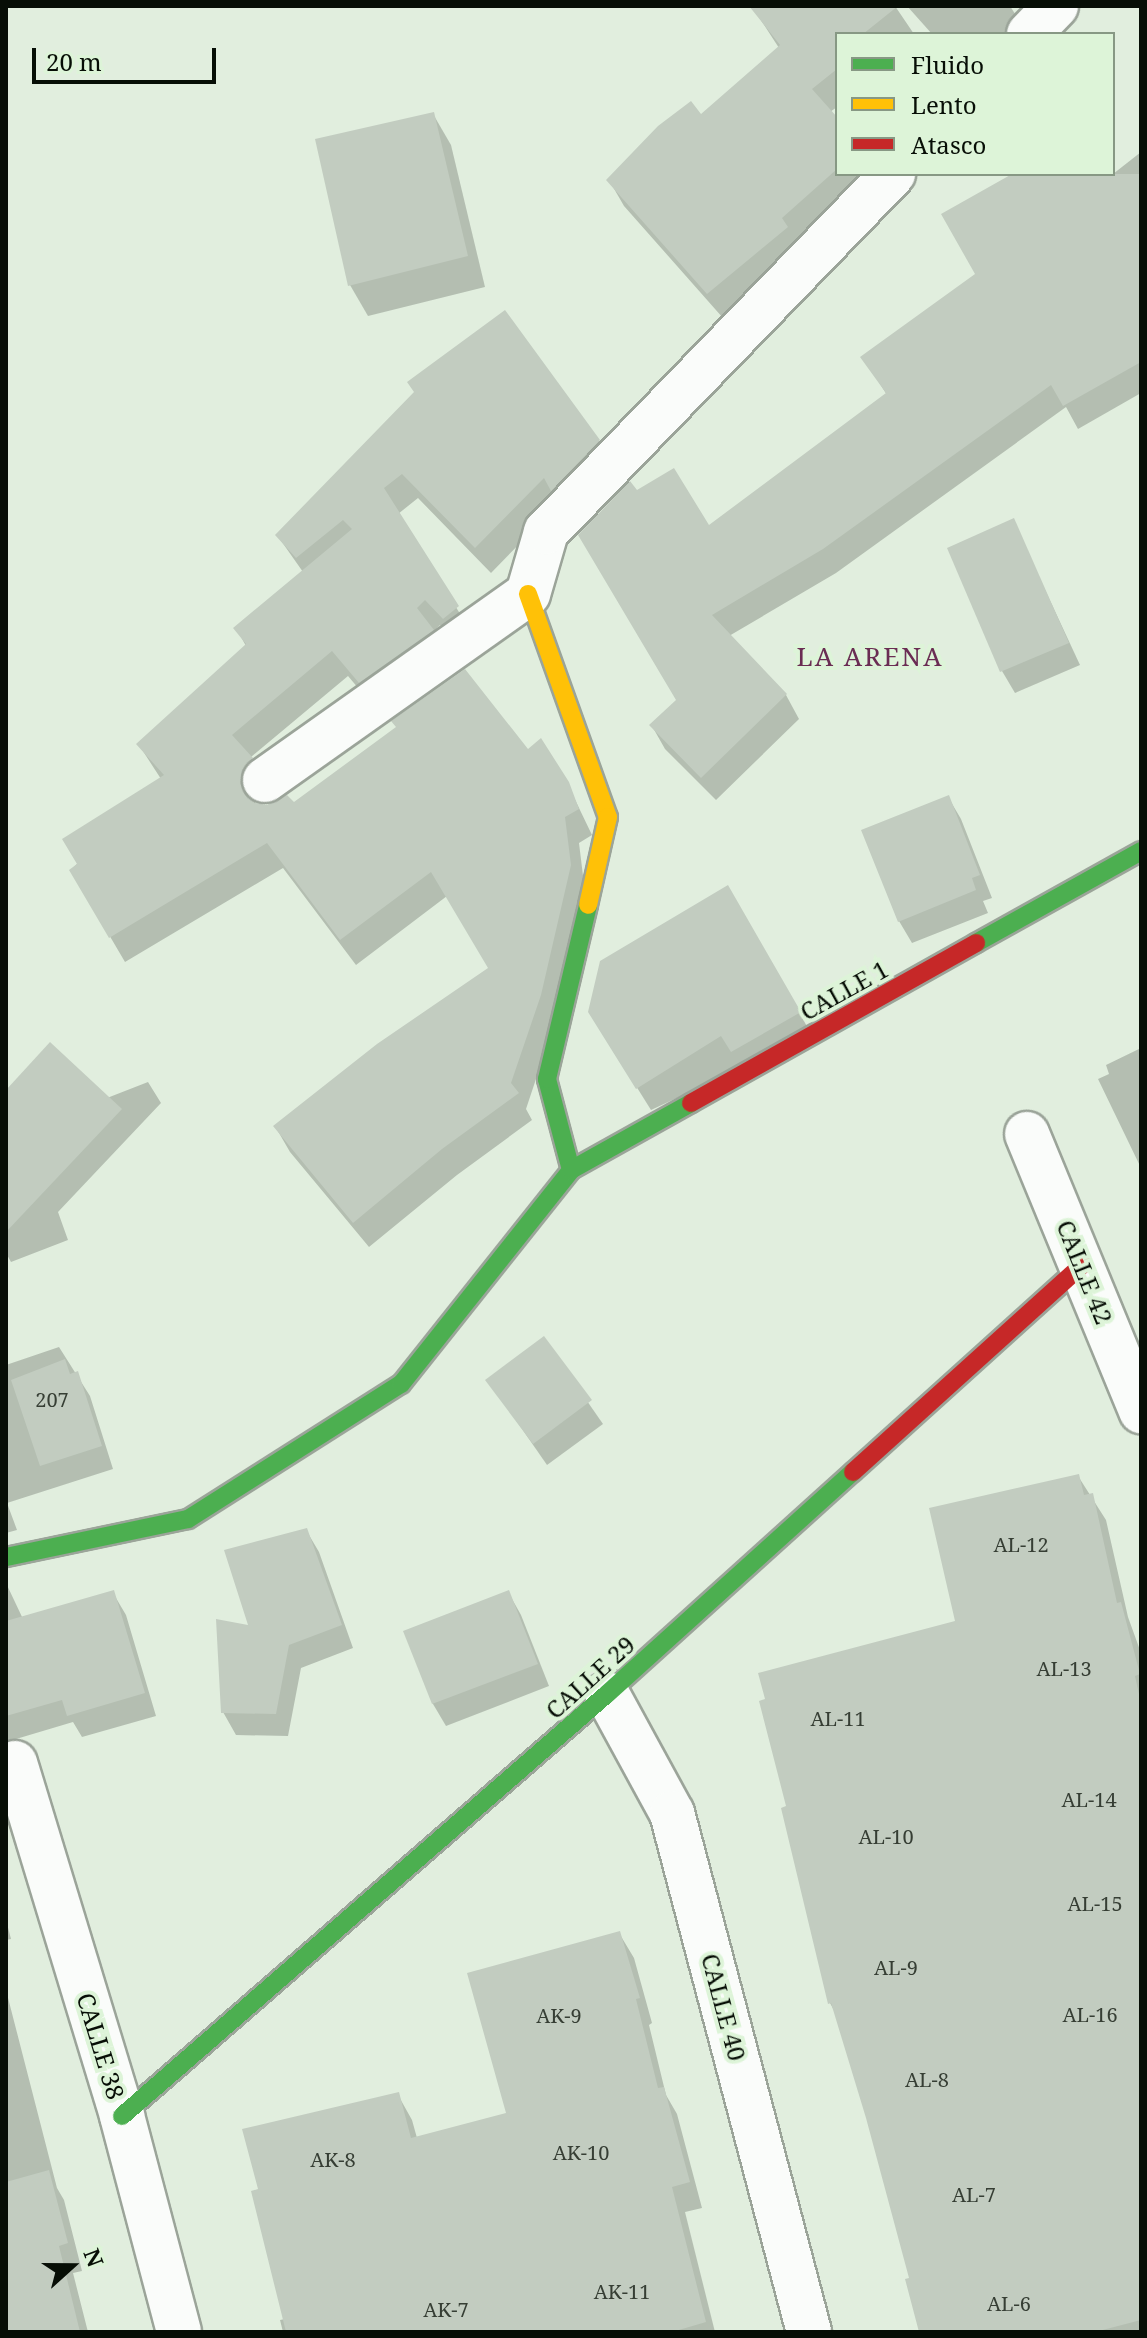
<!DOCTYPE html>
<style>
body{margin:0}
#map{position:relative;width:1147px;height:2338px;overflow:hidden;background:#e1eede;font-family:"Noto Serif",serif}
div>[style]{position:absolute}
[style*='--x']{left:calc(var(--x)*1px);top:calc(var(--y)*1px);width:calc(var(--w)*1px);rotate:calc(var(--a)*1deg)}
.shadow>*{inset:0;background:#0003}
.building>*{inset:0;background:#c2ccc0}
.roads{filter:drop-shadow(2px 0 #9ba499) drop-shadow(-2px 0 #9ba499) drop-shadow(0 2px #9ba499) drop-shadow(0 -2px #9ba499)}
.street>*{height:44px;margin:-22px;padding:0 22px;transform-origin:22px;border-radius:22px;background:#fafcfa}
.fast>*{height:18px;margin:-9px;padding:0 9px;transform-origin:9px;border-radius:9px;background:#4caf50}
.slow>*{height:18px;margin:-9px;padding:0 9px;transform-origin:9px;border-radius:9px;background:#ffc107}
.jam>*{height:18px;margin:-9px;padding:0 9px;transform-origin:9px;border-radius:9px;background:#c62828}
span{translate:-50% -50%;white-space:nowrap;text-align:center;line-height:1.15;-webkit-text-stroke:8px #ddf4d8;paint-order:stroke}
.number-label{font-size:20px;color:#363e34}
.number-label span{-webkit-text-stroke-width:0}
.street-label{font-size:24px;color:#070e06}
.neighbourhood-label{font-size:26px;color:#6a2d53;letter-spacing:2px}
.frame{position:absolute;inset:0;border:8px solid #070e06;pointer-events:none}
.legend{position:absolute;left:835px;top:32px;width:280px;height:144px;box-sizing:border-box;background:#ddf4d8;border:2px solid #879884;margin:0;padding:10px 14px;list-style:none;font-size:24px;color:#070e06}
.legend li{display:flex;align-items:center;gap:16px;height:40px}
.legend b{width:40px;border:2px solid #879884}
.north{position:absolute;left:32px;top:2226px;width:80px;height:80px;-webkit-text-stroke:6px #ddf4d8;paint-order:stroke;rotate:69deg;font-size:22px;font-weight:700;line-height:32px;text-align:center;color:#070e06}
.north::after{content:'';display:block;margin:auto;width:28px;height:36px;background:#070e06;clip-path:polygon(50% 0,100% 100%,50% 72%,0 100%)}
.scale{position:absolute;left:32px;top:48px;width:184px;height:36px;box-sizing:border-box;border:4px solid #070e06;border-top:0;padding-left:10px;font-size:24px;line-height:28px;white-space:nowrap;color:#070e06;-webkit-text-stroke:6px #ddf4d8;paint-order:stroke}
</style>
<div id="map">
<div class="shadow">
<div style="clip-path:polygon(761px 6px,895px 6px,914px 34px,837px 34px,837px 107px,830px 112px,837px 120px,837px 174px,871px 174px,723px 318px,624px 206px,609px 180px,701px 117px,779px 48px,755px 11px)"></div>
<div style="clip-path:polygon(907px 6px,1010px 6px,1028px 34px,932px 34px)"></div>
<div style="clip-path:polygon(433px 114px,451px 145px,485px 287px,368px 316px,350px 285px)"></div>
<div style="clip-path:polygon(1141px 152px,1141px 393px,1078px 429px,1066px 407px,836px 573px,729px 636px,786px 695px,799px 719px,716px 800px,665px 749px,652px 726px,678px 700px,637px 493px,708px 528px,887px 395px,863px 357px,978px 275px,1016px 174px,1113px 174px)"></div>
<div style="clip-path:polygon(415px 393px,599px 441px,614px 467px,560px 502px,491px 573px,418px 498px,398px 514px,472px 633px,459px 644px,440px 625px,433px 632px,447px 657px,375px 708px,348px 676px,251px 757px,267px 785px,256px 797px,255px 805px,267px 807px,294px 805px,528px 752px,567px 783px,592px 835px,579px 843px,585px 892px,555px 1022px,526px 1109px,532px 1120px,457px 1175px,369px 1247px,290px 1152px,275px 1126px,490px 968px,447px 896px,356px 965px,283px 868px,125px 962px,71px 870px,161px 779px,139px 745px,246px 646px,236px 628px,303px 572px,277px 535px)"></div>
<div style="clip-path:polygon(1013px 521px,1080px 665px,1015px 693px,1002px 671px)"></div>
<div style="clip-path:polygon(948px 797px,961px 819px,992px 898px,983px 901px,988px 913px,912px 943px,899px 921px)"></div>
<div style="clip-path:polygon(727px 888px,812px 1035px,651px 1110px,606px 1038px)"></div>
<div style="clip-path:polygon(1141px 1048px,1141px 1168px,1098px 1079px,1109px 1074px,1106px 1065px)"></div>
<div style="clip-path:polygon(148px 1082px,161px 1103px,58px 1212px,68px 1240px,11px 1262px,6px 1253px,6px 1093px,107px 1098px)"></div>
<div style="clip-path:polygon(544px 1339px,603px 1424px,547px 1465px,488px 1380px)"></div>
<div style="clip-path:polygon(59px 1347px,90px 1396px,113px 1469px,7px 1503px,17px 1530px,6px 1533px,6px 1365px)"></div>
<div style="clip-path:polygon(1078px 1476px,1106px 1520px,1128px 1617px,1141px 1653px,1141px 2332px,921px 2332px,911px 2280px,868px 2118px,837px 2016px,830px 2003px,958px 1622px)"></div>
<div style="clip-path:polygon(306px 1530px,319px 1552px,353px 1648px,301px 1668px,288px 1736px,236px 1735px,223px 1712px,251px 1627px)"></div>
<div style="clip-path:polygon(6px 1583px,23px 1619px,113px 1593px,126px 1615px,156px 1716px,82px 1737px,73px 1722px,6px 1742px)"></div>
<div style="clip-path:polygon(508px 1592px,521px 1615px,549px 1686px,446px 1726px,433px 1704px,406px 1632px)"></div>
<div style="clip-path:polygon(6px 1920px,11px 1939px,6px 1940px)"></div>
<div style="clip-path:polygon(619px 1933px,634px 1958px,652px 2023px,649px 2025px,666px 2095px,677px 2114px,702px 2208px,685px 2212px,715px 2332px,283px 2332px,280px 2320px,285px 2319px,398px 2095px,412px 2120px,417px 2138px,508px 2114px)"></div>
<div style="clip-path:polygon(6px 1990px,57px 2188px,64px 2200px,82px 2271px,73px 2273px,88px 2332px,6px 2332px)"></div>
</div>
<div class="building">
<div style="clip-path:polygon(749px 6px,898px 6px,863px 34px,837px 34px,837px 69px,812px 89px,837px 117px,837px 169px,782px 218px,788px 227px,707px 294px,606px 180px,658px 126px,691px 101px,701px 114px,780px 45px)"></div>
<div style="clip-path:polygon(434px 112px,468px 256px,348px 286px,315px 139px)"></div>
<div style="clip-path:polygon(1012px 174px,1141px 174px,1141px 362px,1063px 406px,1051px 385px,823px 549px,712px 615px,787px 694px,701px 778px,649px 725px,676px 700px,578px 535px,630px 481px,637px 490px,674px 468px,709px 525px,886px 393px,860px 357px,975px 274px,941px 214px)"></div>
<div style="clip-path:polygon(505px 310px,600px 440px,551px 491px,544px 478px,475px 548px,402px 474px,384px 488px,459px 606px,443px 619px,425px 600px,417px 608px,434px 630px,359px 683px,332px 651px,232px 735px,253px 758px,242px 770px,240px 783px,245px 795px,255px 803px,267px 805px,287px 795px,294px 802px,396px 727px,391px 721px,465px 669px,528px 749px,541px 738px,569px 782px,579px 809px,565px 817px,571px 865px,541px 995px,511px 1083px,519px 1093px,442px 1149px,353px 1223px,273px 1126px,377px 1044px,488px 968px,431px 872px,340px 940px,267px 843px,109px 938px,69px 870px,77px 864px,62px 839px,164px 775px,136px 744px,246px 644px,233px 628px,352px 529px,343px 520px,296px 558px,275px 535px,414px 392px,407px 382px)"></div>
<div style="clip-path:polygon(1014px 518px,1069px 643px,1000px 672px,947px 548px)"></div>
<div style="clip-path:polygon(949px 795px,980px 875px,972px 878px,976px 890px,898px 922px,861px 830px)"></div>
<div style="clip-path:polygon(728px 885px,801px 1012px,731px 1052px,721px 1036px,636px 1089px,588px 1012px,600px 961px)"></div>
<div style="clip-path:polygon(50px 1042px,122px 1109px,6px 1232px,6px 1090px)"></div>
<div style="clip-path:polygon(544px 1336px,592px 1400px,533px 1444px,485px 1380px)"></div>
<div style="clip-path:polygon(65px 1359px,70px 1374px,78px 1371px,102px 1446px,40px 1466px,11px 1380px)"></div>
<div style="clip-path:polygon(1079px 1474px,1084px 1495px,1093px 1493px,1117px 1603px,1121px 1602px,1140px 1674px,1135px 1676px,1141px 1703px,1141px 2320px,1095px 2332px,919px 2332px,905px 2279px,909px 2278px,866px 2118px,831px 2003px,828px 2004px,781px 1808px,786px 1806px,759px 1701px,765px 1699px,758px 1673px,955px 1621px,929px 1508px)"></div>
<div style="clip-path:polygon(307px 1528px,342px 1625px,289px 1645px,276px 1714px,221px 1713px,216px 1619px,248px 1625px,224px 1550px)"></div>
<div style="clip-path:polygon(114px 1590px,145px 1693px,67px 1716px,62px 1700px,6px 1716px,6px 1621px)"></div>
<div style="clip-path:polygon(509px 1590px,538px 1664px,432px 1704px,403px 1631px)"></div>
<div style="clip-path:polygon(620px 1931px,640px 1998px,636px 1999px,658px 2088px,664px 2087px,690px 2182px,672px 2187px,706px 2322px,672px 2332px,286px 2332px,251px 2191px,258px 2189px,242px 2129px,399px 2092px,411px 2138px,506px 2113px,467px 1973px)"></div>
<div style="clip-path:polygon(49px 2170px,68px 2243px,59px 2246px,80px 2332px,6px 2332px,6px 2182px)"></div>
</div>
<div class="roads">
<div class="street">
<div style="--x:1029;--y:34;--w:39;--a:-46"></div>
<div style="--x:265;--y:780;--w:322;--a:-35.3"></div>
<div style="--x:528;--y:594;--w:65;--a:-73.8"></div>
<div style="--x:546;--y:532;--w:499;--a:-45.9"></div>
<div style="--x:1027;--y:1134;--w:300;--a:67.6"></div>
<div style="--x:607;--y:1694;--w:136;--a:61.4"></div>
<div style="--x:672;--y:1813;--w:537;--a:75.21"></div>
<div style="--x:15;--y:1763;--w:369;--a:73.1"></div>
<div style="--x:122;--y:2116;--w:223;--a:75.2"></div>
</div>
<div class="fast">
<div style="--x:976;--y:943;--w:189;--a:-29.1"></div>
<div style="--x:571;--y:1170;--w:94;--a:-104.8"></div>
<div style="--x:547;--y:1079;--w:179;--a:-76.7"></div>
<div style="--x:6;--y:1557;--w:186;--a:-11.8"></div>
<div style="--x:188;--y:1519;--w:252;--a:-32.4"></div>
<div style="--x:401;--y:1384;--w:273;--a:-51.5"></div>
<div style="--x:571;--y:1170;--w:137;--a:-29.2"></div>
<div style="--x:122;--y:2116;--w:643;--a:-41.03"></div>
<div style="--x:607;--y:1694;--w:331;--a:-42.1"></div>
</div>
<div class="slow">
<div style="--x:528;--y:594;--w:237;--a:70.3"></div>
<div style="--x:608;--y:817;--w:90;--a:102.8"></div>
</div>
<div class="jam">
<div style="--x:691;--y:1103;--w:327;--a:-29.3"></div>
<div style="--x:853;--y:1472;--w:310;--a:-42.1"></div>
</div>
</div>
<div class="number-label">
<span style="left:52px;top:1399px">207</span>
<span style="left:1021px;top:1544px">AL-12</span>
<span style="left:1064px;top:1668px">AL-13</span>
<span style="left:838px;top:1718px">AL-11</span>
<span style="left:1089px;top:1799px">AL-14</span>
<span style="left:886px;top:1836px">AL-10</span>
<span style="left:1095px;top:1903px">AL-15</span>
<span style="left:896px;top:1967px">AL-9</span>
<span style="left:1090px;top:2014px">AL-16</span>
<span style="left:559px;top:2015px">AK-9</span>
<span style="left:927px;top:2079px">AL-8</span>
<span style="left:581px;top:2152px">AK-10</span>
<span style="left:333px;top:2159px">AK-8</span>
<span style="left:974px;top:2194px">AL-7</span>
<span style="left:622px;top:2291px">AK-11</span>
<span style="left:1009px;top:2303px">AL-6</span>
<span style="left:446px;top:2309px">AK-7</span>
</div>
<div class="street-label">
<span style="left:844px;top:990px;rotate:-29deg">CALLE 1</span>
<span style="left:1085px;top:1272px;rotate:68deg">CALLE 42</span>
<span style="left:590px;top:1677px;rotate:-42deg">CALLE 29</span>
<span style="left:724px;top:2007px;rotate:75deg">CALLE 40</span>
<span style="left:101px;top:2046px;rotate:73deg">CALLE 38</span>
</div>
<div class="neighbourhood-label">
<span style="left:870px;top:657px">LA ARENA</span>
</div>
<div class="frame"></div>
<ul class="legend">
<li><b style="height:10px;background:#4caf50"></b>Fluido</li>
<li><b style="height:10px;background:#ffc107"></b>Lento</li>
<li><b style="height:10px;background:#c62828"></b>Atasco</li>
</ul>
<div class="north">N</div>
<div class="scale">20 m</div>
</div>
